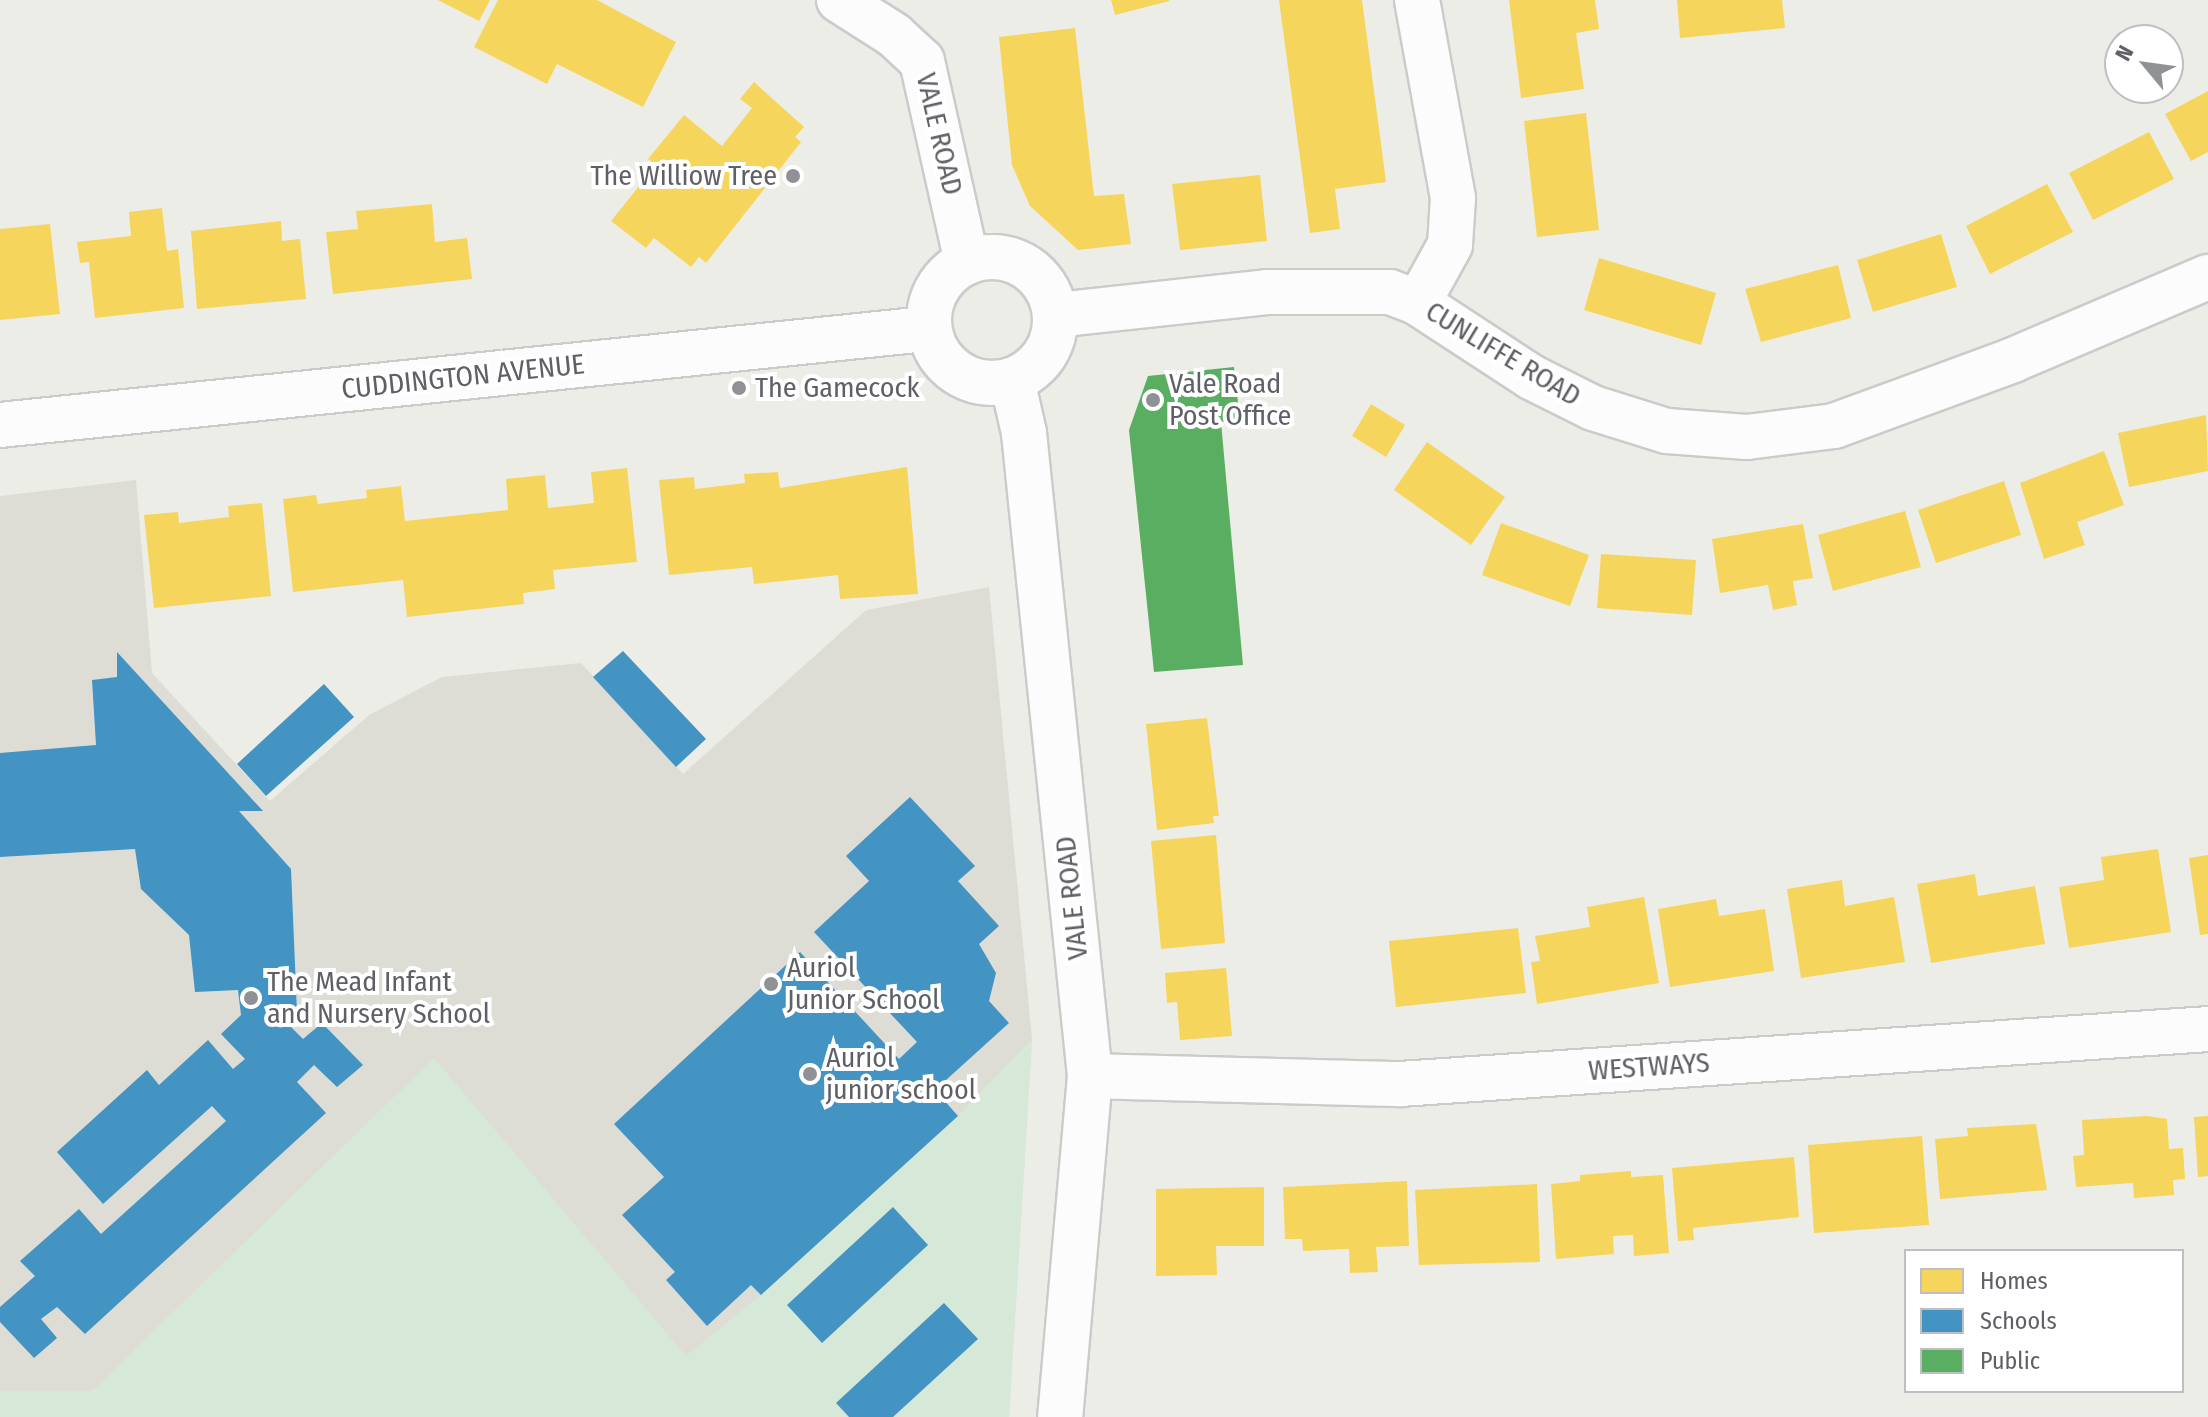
<!DOCTYPE html>
<style>
body{margin:0}
#map{position:relative;width:2208px;height:1417px;overflow:hidden;background:#edede8;font-family:"Fira Sans Condensed",sans-serif}
div>[style]{position:absolute}
[style*='--x']{left:calc(var(--x)*1px);top:calc(var(--y)*1px);width:calc(var(--w)*1px);rotate:calc(var(--a)*1deg)}
.education>*{inset:0;background:#ddddd6}
.green>*{inset:0;background:#d6e9d8}
.homes>*{inset:0;background:#f6d55c}
.schools>*{inset:0;background:#4393c3}
.public>*{inset:0;background:#5aae61}
.roads{filter:drop-shadow(2px 0 #cacbca) drop-shadow(-2px 0 #cacbca) drop-shadow(0 2px #cacbca) drop-shadow(0 -2px #cacbca)}
.minor>*{height:44px;margin:-22px;padding:0 22px;transform-origin:22px;border-radius:22px;background:#fcfcfc}
.minor>.ring{margin:-22px;padding:0;box-sizing:content-box;background:none;border:44px solid #fcfcfc;border-radius:50%}
.dots>*{width:22px;height:22px;translate:-50% -50%;box-sizing:border-box;border:4px solid #fff;border-radius:50%}
span{translate:-50% -50%;white-space:nowrap;text-align:center;line-height:1.15;-webkit-text-stroke:8px #fff;paint-order:stroke}
.street-label{font-size:28px;color:#5e6066}
.poi-label{font-size:28px;color:#5e6066}
.right{translate:-100% -50%;text-align:right}
.left{translate:0 -50%;text-align:left}
.legend{position:absolute;left:1904px;top:1249px;width:280px;height:144px;box-sizing:border-box;background:#fff;border:2px solid #bfbfc2;margin:0;padding:10px 14px;list-style:none;font-size:24px;color:#5e6066}
.legend li{display:flex;align-items:center;gap:16px;height:40px}
.legend b{width:40px;border:2px solid #bfbfc2}
.north{position:absolute;left:2104px;top:24px;width:80px;height:80px;box-sizing:border-box;background:#fff;border:2px solid #bfbfc2;border-radius:50%;rotate:299deg;font-size:22px;font-weight:700;line-height:32px;text-align:center;color:#5e6066}
.north::after{content:'';display:block;margin:auto;width:28px;height:36px;background:#909194;clip-path:polygon(50% 0,100% 100%,50% 72%,0 100%)}
</style>
<div id="map">
<div class="education">
<div style="clip-path:polygon(136px 480px,152px 673px,270px 801px,369px 715px,442px 677px,581px 663px,683px 774px,866px 610px,989px 587px,1032px 1039px,1009px 1417px,0 1417px,0 496px)"></div>
</div>
<div class="green">
<div style="clip-path:polygon(1032px 1039px,1009px 1417px,0 1417px,0 1391px,92px 1391px,434px 1058px,686px 1356px,761px 1295px,958px 1116px)"></div>
</div>
<div class="homes">
<div style="clip-path:polygon(438px 0,490px 0,479px 21px)"></div>
<div style="clip-path:polygon(498px 0,597px 0,676px 42px,643px 107px,557px 64px,547px 84px,474px 47px)"></div>
<div style="clip-path:polygon(1111px 0,1169px 0,1169px 1px,1115px 15px)"></div>
<div style="clip-path:polygon(1279px 0,1362px 0,1386px 182px,1335px 189px,1340px 229px,1310px 233px)"></div>
<div style="clip-path:polygon(1509px 0,1595px 0,1599px 29px,1576px 33px,1584px 89px,1521px 98px)"></div>
<div style="clip-path:polygon(1677px 0,1782px 0,1785px 28px,1680px 38px)"></div>
<div style="clip-path:polygon(1075px 28px,1094px 196px,1124px 194px,1131px 244px,1078px 250px,1030px 206px,1012px 165px,999px 37px)"></div>
<div style="clip-path:polygon(754px 82px,804px 127px,795px 137px,801px 142px,706px 263px,699px 257px,691px 267px,654px 238px,646px 248px,611px 221px,656px 165px,648px 159px,684px 115px,722px 146px,752px 108px,740px 99px)"></div>
<div style="clip-path:polygon(2208px 91px,2208px 152px,2191px 161px,2165px 114px)"></div>
<div style="clip-path:polygon(1586px 113px,1599px 230px,1537px 237px,1524px 121px)"></div>
<div style="clip-path:polygon(2149px 132px,2174px 179px,2093px 220px,2069px 173px)"></div>
<div style="clip-path:polygon(1260px 175px,1267px 241px,1180px 250px,1172px 184px)"></div>
<div style="clip-path:polygon(2047px 184px,2073px 232px,1990px 274px,1966px 226px)"></div>
<div style="clip-path:polygon(432px 204px,435px 242px,467px 238px,472px 279px,333px 294px,326px 232px,358px 229px,356px 211px)"></div>
<div style="clip-path:polygon(162px 208px,167px 251px,178px 249px,184px 308px,95px 318px,89px 262px,80px 263px,77px 242px,131px 236px,129px 212px)"></div>
<div style="clip-path:polygon(281px 221px,282px 241px,300px 239px,306px 299px,197px 309px,191px 231px)"></div>
<div style="clip-path:polygon(50px 224px,60px 314px,0 320px,0 229px)"></div>
<div style="clip-path:polygon(1941px 234px,1957px 287px,1873px 312px,1857px 260px)"></div>
<div style="clip-path:polygon(1599px 258px,1716px 293px,1701px 345px,1584px 310px)"></div>
<div style="clip-path:polygon(1838px 265px,1851px 318px,1761px 342px,1745px 289px)"></div>
<div style="clip-path:polygon(1371px 404px,1405px 425px,1386px 457px,1352px 436px)"></div>
<div style="clip-path:polygon(2206px 415px,2208px 471px,2129px 487px,2118px 433px)"></div>
<div style="clip-path:polygon(1427px 442px,1505px 497px,1471px 545px,1394px 490px)"></div>
<div style="clip-path:polygon(2104px 451px,2124px 505px,2077px 522px,2085px 545px,2044px 559px,2020px 483px)"></div>
<div style="clip-path:polygon(907px 467px,918px 594px,840px 599px,838px 575px,754px 584px,752px 567px,669px 575px,659px 480px,694px 477px,695px 489px,745px 483px,744px 474px,778px 472px,780px 488px)"></div>
<div style="clip-path:polygon(627px 468px,637px 562px,553px 570px,555px 589px,523px 593px,524px 604px,407px 617px,403px 580px,293px 592px,283px 499px,316px 495px,318px 504px,367px 498px,366px 490px,401px 486px,405px 521px,508px 510px,506px 479px,545px 475px,548px 508px,594px 503px,591px 472px)"></div>
<div style="clip-path:polygon(2004px 481px,2021px 535px,1936px 563px,1918px 510px)"></div>
<div style="clip-path:polygon(262px 503px,271px 596px,154px 608px,144px 515px,178px 512px,179px 523px,229px 517px,228px 506px)"></div>
<div style="clip-path:polygon(1905px 511px,1921px 567px,1833px 591px,1818px 535px)"></div>
<div style="clip-path:polygon(1501px 523px,1589px 555px,1570px 606px,1482px 575px)"></div>
<div style="clip-path:polygon(1803px 524px,1813px 578px,1793px 581px,1797px 605px,1773px 610px,1768px 585px,1720px 593px,1712px 539px)"></div>
<div style="clip-path:polygon(1601px 554px,1696px 560px,1692px 615px,1597px 608px)"></div>
<div style="clip-path:polygon(1207px 718px,1219px 816px,1213px 816px,1214px 823px,1157px 830px,1146px 724px)"></div>
<div style="clip-path:polygon(1216px 835px,1225px 943px,1161px 949px,1151px 841px)"></div>
<div style="clip-path:polygon(2158px 849px,2171px 932px,2069px 948px,2059px 887px,2104px 880px,2101px 857px)"></div>
<div style="clip-path:polygon(2208px 855px,2208px 934px,2200px 935px,2189px 858px)"></div>
<div style="clip-path:polygon(1975px 874px,1978px 896px,2035px 886px,2045px 944px,1931px 963px,1917px 884px)"></div>
<div style="clip-path:polygon(1842px 880px,1845px 906px,1894px 897px,1905px 962px,1801px 978px,1787px 889px)"></div>
<div style="clip-path:polygon(1644px 897px,1659px 983px,1537px 1004px,1531px 962px,1540px 961px,1535px 936px,1590px 927px,1587px 907px)"></div>
<div style="clip-path:polygon(1716px 899px,1719px 916px,1765px 909px,1774px 971px,1670px 987px,1658px 909px)"></div>
<div style="clip-path:polygon(1518px 928px,1526px 993px,1396px 1007px,1389px 941px)"></div>
<div style="clip-path:polygon(1226px 968px,1232px 1036px,1180px 1040px,1177px 1002px,1167px 1003px,1165px 973px)"></div>
<div style="clip-path:polygon(2147px 1116px,2167px 1119px,2169px 1149px,2183px 1148px,2185px 1179px,2173px 1180px,2174px 1195px,2134px 1198px,2133px 1183px,2076px 1187px,2073px 1156px,2084px 1155px,2082px 1120px)"></div>
<div style="clip-path:polygon(2208px 1116px,2208px 1176px,2198px 1177px,2194px 1117px)"></div>
<div style="clip-path:polygon(2036px 1124px,2047px 1190px,1940px 1199px,1935px 1139px,1968px 1136px,1967px 1128px)"></div>
<div style="clip-path:polygon(1922px 1136px,1929px 1225px,1814px 1233px,1808px 1145px)"></div>
<div style="clip-path:polygon(1794px 1157px,1799px 1217px,1693px 1228px,1694px 1240px,1678px 1241px,1672px 1168px)"></div>
<div style="clip-path:polygon(1631px 1171px,1631px 1177px,1663px 1175px,1669px 1253px,1634px 1256px,1633px 1235px,1613px 1236px,1614px 1254px,1556px 1259px,1551px 1184px,1580px 1181px,1580px 1175px)"></div>
<div style="clip-path:polygon(1407px 1181px,1409px 1246px,1376px 1247px,1378px 1272px,1350px 1273px,1349px 1249px,1303px 1251px,1302px 1239px,1285px 1239px,1283px 1187px)"></div>
<div style="clip-path:polygon(1537px 1184px,1540px 1262px,1419px 1265px,1415px 1190px)"></div>
<div style="clip-path:polygon(1264px 1187px,1264px 1246px,1216px 1246px,1217px 1275px,1156px 1276px,1156px 1189px)"></div>
</div>
<div class="schools">
<div style="clip-path:polygon(623px 651px,706px 739px,676px 767px,593px 677px)"></div>
<div style="clip-path:polygon(117px 652px,263px 811px,239px 811px,291px 869px,297px 1013px,285px 1021px,303px 1039px,322px 1023px,363px 1065px,337px 1087px,314px 1065px,297px 1082px,326px 1113px,85px 1334px,57px 1307px,41px 1319px,57px 1338px,34px 1358px,0 1322px,0 1307px,35px 1276px,20px 1261px,79px 1209px,101px 1234px,226px 1121px,212px 1106px,103px 1204px,57px 1152px,147px 1070px,159px 1085px,208px 1040px,233px 1069px,245px 1059px,221px 1034px,241px 1015px,238px 990px,195px 992px,189px 935px,141px 889px,135px 849px,0 857px,0 753px,96px 745px,92px 680px,117px 677px)"></div>
<div style="clip-path:polygon(324px 684px,354px 717px,266px 796px,237px 764px)"></div>
<div style="clip-path:polygon(910px 797px,975px 866px,958px 881px,999px 926px,979px 944px,996px 973px,989px 1001px,1009px 1023px,935px 1090px,958px 1116px,761px 1295px,751px 1285px,707px 1326px,666px 1280px,675px 1272px,622px 1215px,664px 1177px,614px 1124px,800px 952px,899px 1059px,917px 1042px,814px 932px,869px 881px,846px 856px)"></div>
<div style="clip-path:polygon(893px 1207px,928px 1245px,822px 1343px,787px 1305px)"></div>
<div style="clip-path:polygon(944px 1303px,978px 1339px,893px 1417px,849px 1417px,836px 1403px)"></div>
</div>
<div class="public">
<div style="clip-path:polygon(1234px 367px,1240px 420px,1221px 422px,1243px 665px,1154px 672px,1129px 430px,1148px 376px)"></div>
</div>
<div class="roads">
<div class="minor">
<div style="--x:839;--y:0;--w:65;--a:32.5"></div>
<div style="--x:894;--y:35;--w:38;--a:43"></div>
<div style="--x:922;--y:61;--w:206;--a:77.4"></div>
<div style="--x:1417;--y:0;--w:201;--a:79.7"></div>
<div style="--x:1453;--y:198;--w:47;--a:93.7"></div>
<div style="--x:1450;--y:245;--w:66;--a:118.9"></div>
<div class="ring" style="left:929px;top:257px;width:82px;height:82px"></div>
<div style="--x:1056;--y:315;--w:212;--a:-6.2"></div>
<div style="--x:1267;--y:292;--w:123;--a:0"></div>
<div style="--x:1390;--y:292;--w:30;--a:21"></div>
<div style="--x:1418;--y:303;--w:135;--a:33.2"></div>
<div style="--x:1531;--y:377;--w:69;--a:26.6"></div>
<div style="--x:1593;--y:408;--w:77;--a:17.3"></div>
<div style="--x:1667;--y:431;--w:80;--a:4.3"></div>
<div style="--x:1747;--y:437;--w:88;--a:-7.2"></div>
<div style="--x:1834;--y:426;--w:191;--a:-20.2"></div>
<div style="--x:2013;--y:360;--w:212;--a:-23.1"></div>
<div style="--x:1012;--y:380;--w:54;--a:77.2"></div>
<div style="--x:1024;--y:433;--w:646;--a:84.14"></div>
<div style="--x:1090;--y:1076;--w:342;--a:95"></div>
<div style="--x:0;--y:425;--w:931;--a:-5.92"></div>
<div style="--x:1090;--y:1076;--w:310;--a:1.5"></div>
<div style="--x:1400;--y:1084;--w:810;--a:-3.89"></div>
</div>
</div>
<div class="dots">
<div style="left:793px;top:176px;background:#909194"></div>
<div style="left:739px;top:388px;background:#909194"></div>
<div style="left:1153px;top:400px;background:#909194"></div>
<div style="left:771px;top:984px;background:#909194"></div>
<div style="left:251px;top:998px;background:#909194"></div>
<div style="left:810px;top:1074px;background:#909194"></div>
</div>
<div class="street-label">
<span style="left:939px;top:134px;rotate:77deg">VALE ROAD</span>
<span style="left:1503px;top:354px;rotate:31deg">CUNLIFFE ROAD</span>
<span style="left:463px;top:377px;rotate:-6deg">CUDDINGTON AVENUE</span>
<span style="left:1072px;top:898px;rotate:-96deg">VALE ROAD</span>
<span style="left:1649px;top:1067px;rotate:-4deg">WESTWAYS</span>
</div>
<div class="poi-label">
<span class="right" style="left:777px;top:176px">The Williow Tree</span>
<span class="left" style="left:1169px;top:400px">Vale Road<br>Post Office</span>
<span class="left" style="left:755px;top:388px">The Gamecock</span>
<span class="left" style="left:787px;top:984px">Auriol<br>Junior School</span>
<span class="left" style="left:267px;top:998px">The Mead Infant<br>and Nursery School</span>
<span class="left" style="left:826px;top:1074px">Auriol<br>junior school</span>
</div>
<ul class="legend">
<li><b style="height:22px;background:#f6d55c"></b>Homes</li>
<li><b style="height:22px;background:#4393c3"></b>Schools</li>
<li><b style="height:22px;background:#5aae61"></b>Public</li>
</ul>
<div class="north">N</div>
</div>
